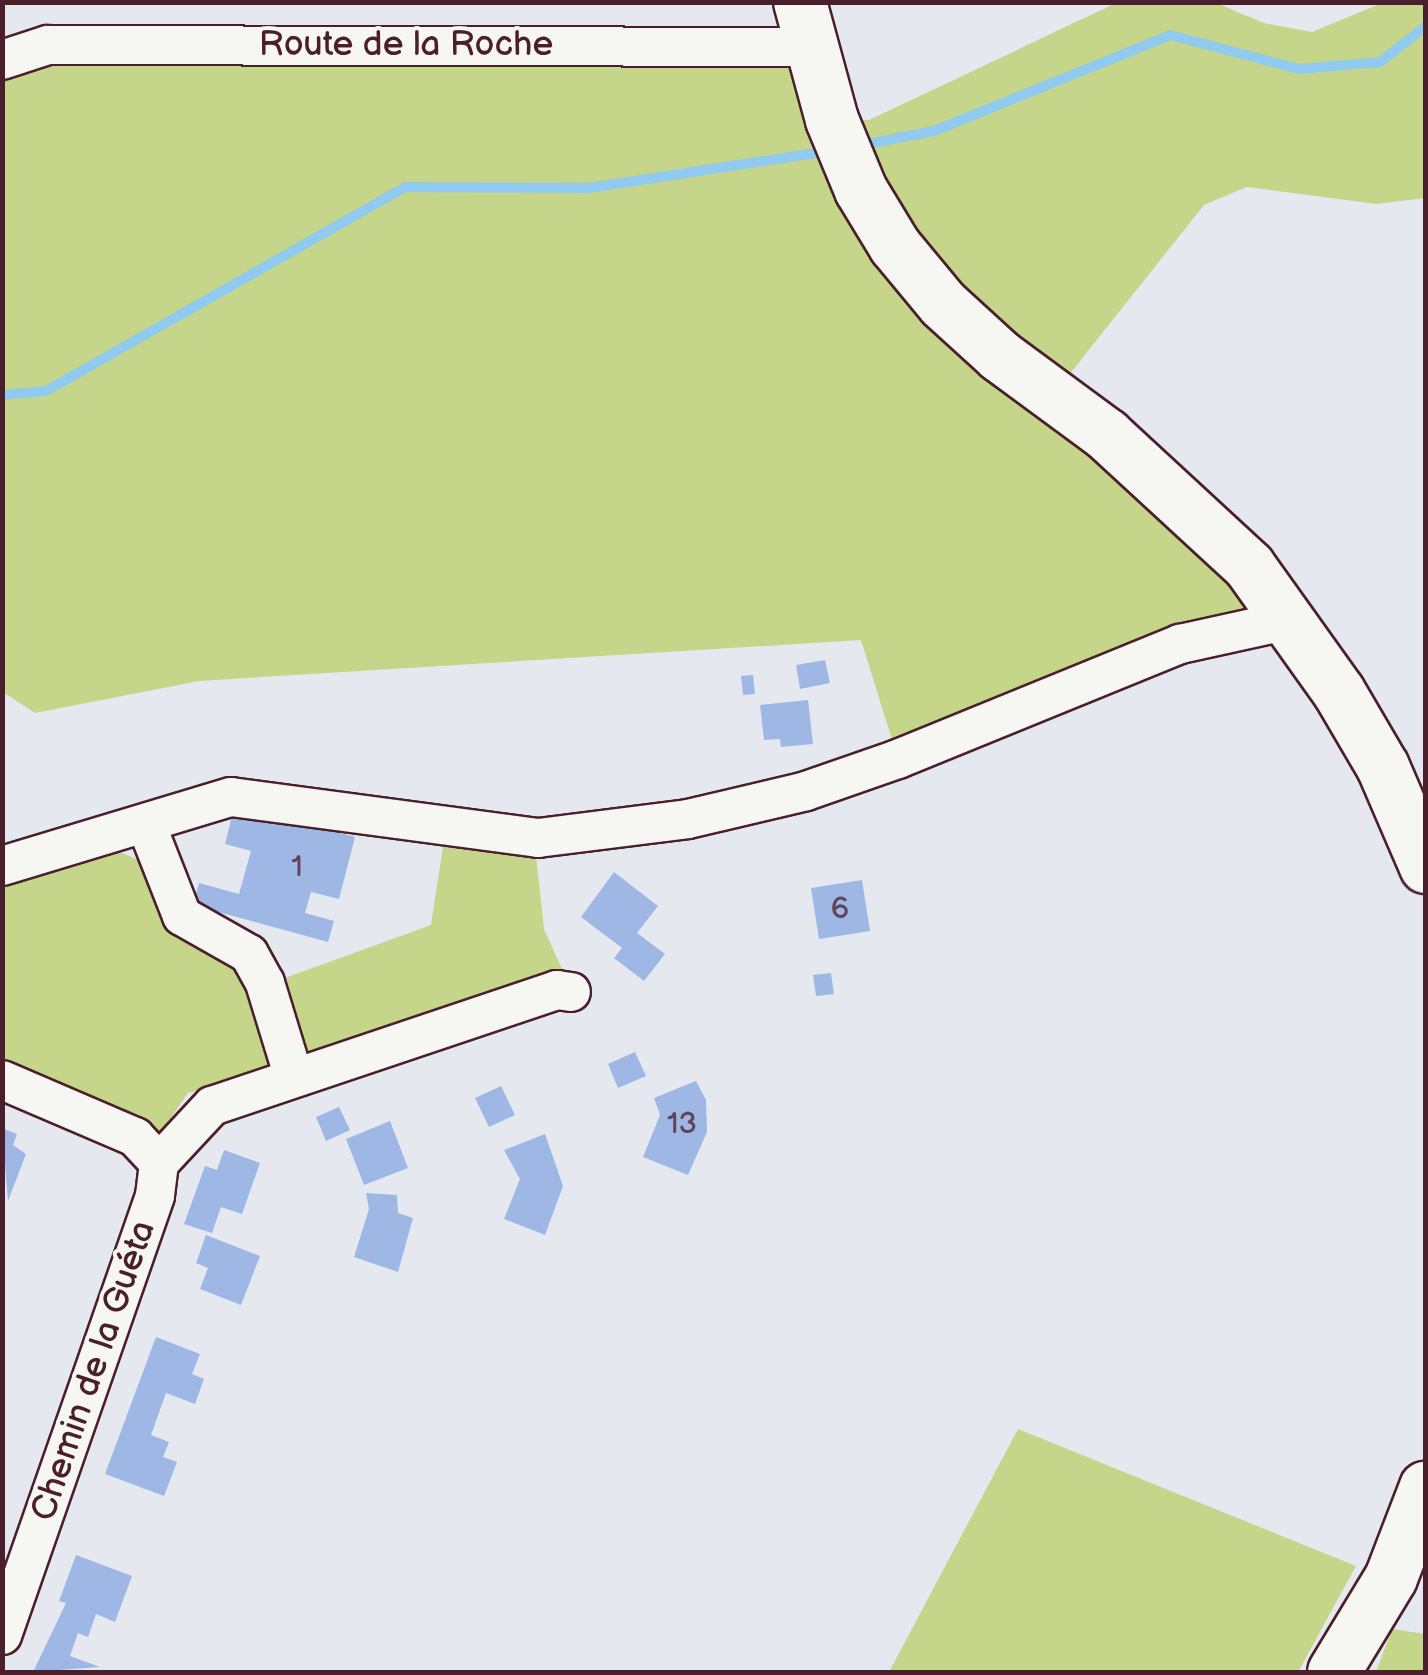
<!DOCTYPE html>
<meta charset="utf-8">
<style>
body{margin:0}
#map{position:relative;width:1428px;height:1675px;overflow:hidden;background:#e5e9ef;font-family:"Balsamiq Sans",sans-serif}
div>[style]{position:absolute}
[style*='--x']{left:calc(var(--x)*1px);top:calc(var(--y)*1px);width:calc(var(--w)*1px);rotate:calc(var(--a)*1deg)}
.green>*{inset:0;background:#c5d589}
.stream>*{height:10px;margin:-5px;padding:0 5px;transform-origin:5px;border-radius:5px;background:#90caef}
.building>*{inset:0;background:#9fb7e4}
.roads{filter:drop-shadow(2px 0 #4a1f2b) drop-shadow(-2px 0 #4a1f2b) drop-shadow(0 2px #4a1f2b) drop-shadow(0 -2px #4a1f2b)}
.street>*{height:38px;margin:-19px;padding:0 19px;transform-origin:19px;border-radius:19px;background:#f6f6f2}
.secondary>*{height:52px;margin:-26px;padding:0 26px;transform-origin:26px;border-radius:26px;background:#f6f6f2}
span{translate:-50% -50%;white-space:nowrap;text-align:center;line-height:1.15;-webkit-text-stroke:8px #f6f6f2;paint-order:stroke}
.number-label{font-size:30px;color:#5f4559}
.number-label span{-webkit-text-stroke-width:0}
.street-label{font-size:35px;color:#4a1f2b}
.frame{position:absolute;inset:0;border:5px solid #4a1f2b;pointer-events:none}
</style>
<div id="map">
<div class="green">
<div style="clip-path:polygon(1116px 3px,1216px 3px,1264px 23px,1312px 32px,1382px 3px,1425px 3px,1425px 198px,1376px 204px,1247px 187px,1204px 205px,1053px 395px,1289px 620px,898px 759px,861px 640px,199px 681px,35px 713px,3px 692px,2px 80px,9px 76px,77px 61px,811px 47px,832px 120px,869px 120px)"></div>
<div style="clip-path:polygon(444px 840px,535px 846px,544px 929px,567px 980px,298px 1062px,274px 982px,431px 925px)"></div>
<div style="clip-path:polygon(106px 846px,143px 862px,261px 1001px,270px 1070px,188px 1093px,159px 1135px,3px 1066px,3px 875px)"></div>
<div style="clip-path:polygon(1018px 1429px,1356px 1566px,1298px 1672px,889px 1672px)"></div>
<div style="clip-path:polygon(1392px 1629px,1425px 1634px,1425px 1672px,1376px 1672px)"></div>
</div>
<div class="stream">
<div style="--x:872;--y:143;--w:63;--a:-11"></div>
<div style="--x:934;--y:131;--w:255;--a:-22.1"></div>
<div style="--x:1170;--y:35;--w:133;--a:14.8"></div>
<div style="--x:1299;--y:69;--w:81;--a:-4.9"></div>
<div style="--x:1380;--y:62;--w:58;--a:-38"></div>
<div style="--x:2;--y:395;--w:44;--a:-5.2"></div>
<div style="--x:46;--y:391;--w:413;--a:-29.6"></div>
<div style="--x:405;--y:187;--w:184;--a:0.3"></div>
<div style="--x:589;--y:188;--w:229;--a:-8.8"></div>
</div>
<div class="building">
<div style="clip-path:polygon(825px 660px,830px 683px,800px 689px,796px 665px)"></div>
<div style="clip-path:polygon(753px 675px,755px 694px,743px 695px,741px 676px)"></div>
<div style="clip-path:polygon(808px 700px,813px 744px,781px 747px,780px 739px,764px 740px,760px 705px)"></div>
<div style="clip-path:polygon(235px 804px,355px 837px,339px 899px,311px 892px,305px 913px,334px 921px,328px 942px,193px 905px,199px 883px,239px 894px,251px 851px,225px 844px)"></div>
<div style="clip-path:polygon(614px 872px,658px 906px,637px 933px,665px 954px,644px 981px,614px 958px,622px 948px,581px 917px)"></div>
<div style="clip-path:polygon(862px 880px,870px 931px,819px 939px,811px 888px)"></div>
<div style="clip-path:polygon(831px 973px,834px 994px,816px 996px,813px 975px)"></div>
<div style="clip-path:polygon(635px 1052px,646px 1076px,618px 1088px,608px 1064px)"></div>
<div style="clip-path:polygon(696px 1081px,706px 1100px,707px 1132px,688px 1175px,643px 1157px,660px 1115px,654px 1098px)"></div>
<div style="clip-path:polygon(501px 1086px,515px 1115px,489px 1127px,475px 1098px)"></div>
<div style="clip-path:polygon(339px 1107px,350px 1130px,326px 1141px,316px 1117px)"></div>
<div style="clip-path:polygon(390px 1121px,408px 1168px,364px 1185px,346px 1139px)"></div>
<div style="clip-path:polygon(2px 1128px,17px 1134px,13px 1145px,26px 1154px,8px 1201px)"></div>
<div style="clip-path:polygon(545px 1134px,563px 1186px,545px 1235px,504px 1219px,520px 1179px,504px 1150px)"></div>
<div style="clip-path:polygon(224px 1150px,260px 1163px,242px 1214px,221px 1207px,212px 1233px,184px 1224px,205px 1166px,217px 1170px)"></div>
<div style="clip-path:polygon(366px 1193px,397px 1195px,398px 1213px,413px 1218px,398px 1272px,354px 1257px,369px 1209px)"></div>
<div style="clip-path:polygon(206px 1235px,260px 1256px,241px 1305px,200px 1289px,208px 1268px,196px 1263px)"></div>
<div style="clip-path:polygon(156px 1337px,200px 1354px,192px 1374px,204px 1379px,195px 1404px,166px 1393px,151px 1435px,169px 1442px,163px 1457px,177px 1462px,164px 1496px,105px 1474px)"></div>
<div style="clip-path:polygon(76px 1555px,132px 1576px,115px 1622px,96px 1614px,88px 1637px,78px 1633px,70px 1656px,100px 1667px,33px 1672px,66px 1603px,59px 1601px)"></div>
</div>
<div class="roads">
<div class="street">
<div style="--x:2;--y:60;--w:48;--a:-18.1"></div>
<div style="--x:48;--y:45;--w:763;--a:0.15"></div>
<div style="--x:146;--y:824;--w:99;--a:68.6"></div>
<div style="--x:182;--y:916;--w:77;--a:29.6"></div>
<div style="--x:249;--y:954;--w:33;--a:61"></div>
<div style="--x:265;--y:983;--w:99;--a:73"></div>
<div style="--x:2;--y:866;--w:239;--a:-16.8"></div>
<div style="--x:231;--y:797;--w:310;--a:7.6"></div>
<div style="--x:538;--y:838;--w:151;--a:-7.2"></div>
<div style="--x:688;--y:819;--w:121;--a:-13.3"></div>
<div style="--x:806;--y:791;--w:97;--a:-19.2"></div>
<div style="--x:898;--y:759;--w:305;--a:-22.2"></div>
<div style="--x:1180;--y:644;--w:112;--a:-12.4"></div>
<div style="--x:2;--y:1080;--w:145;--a:23.2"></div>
<div style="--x:135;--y:1137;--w:35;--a:47"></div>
<div style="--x:159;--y:1163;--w:33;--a:97"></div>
<div style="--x:155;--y:1196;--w:465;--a:109.2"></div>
<div style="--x:159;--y:1163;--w:78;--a:-47.1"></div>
<div style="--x:212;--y:1106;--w:364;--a:-18.6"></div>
<div style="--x:557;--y:990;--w:14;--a:8"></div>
</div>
<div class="secondary">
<div style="--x:800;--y:2;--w:122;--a:74.8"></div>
<div style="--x:832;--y:120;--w:76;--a:67.5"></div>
<div style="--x:861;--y:190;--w:66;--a:58.7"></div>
<div style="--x:895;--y:246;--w:75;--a:50.4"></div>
<div style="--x:943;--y:304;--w:77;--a:42.4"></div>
<div style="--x:1000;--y:356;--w:133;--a:36.4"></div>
<div style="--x:1107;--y:435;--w:193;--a:42.7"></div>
<div style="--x:1249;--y:566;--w:155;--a:54.5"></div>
<div style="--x:1339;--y:692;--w:87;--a:59.6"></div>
<div style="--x:1383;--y:767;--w:109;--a:66.7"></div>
<div style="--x:1334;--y:1672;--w:110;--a:-58.8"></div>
<div style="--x:1391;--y:1578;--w:97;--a:-69"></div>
</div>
</div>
<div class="number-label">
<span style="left:297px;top:867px">1</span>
<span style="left:840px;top:909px">6</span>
<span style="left:682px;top:1124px">13</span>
</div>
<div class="street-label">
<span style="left:406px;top:45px">Route de la Roche</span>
<span style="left:94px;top:1371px;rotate:-71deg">Chemin de la Guéta</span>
</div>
<div class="frame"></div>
</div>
